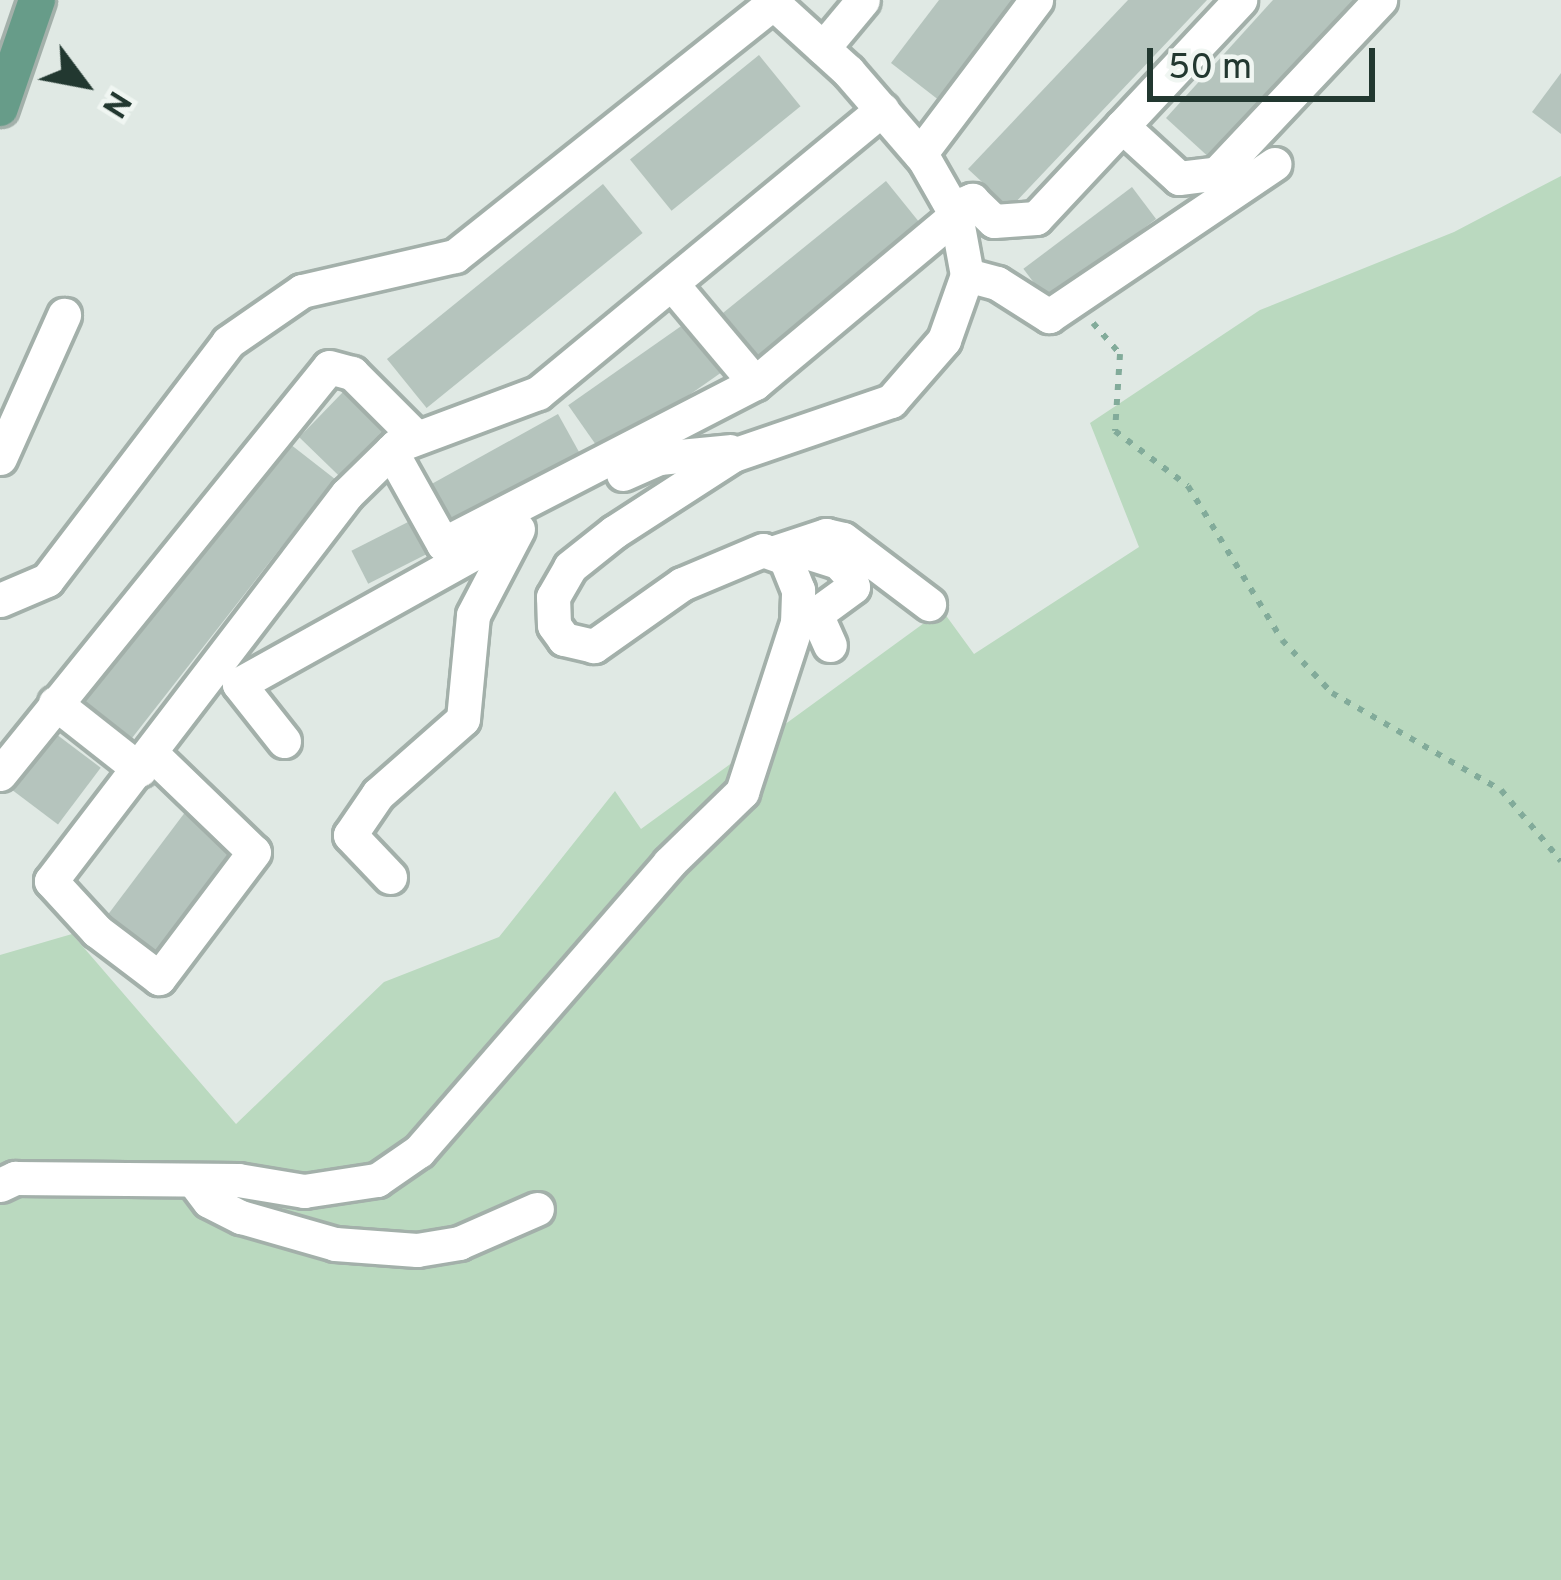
<!DOCTYPE html>
<style>
body{margin:0}
#map{position:relative;width:1561px;height:1580px;overflow:hidden;background:#e0e9e4;font-family:Overpass,sans-serif}
div>[style]{position:absolute}
[style*='--x']{left:calc(var(--x)*1px);top:calc(var(--y)*1px);width:calc(var(--w)*1px);rotate:calc(var(--a)*1deg)}
.green>*{inset:0;background:#bad9bf}
.building>*{inset:0;background:#b5c4bd;transform-origin:0 0}
.path>*{height:6px;margin-top:-3px;transform-origin:0;background:repeating-linear-gradient(90deg,#82ab9a 0 6px,transparent 0 15px)}
.roads{filter:drop-shadow(3px 0 #a3b0aa) drop-shadow(-3px 0 #a3b0aa) drop-shadow(0 3px #a3b0aa) drop-shadow(0 -3px #a3b0aa)}
.minor>*{height:33px;margin:-16.5px;padding:0 16.5px;transform-origin:16.5px;border-radius:16.5px;background:#fff}
.major>*{height:36px;margin:-18px;padding:0 18px;transform-origin:18px;border-radius:18px;background:#679c89}
span{translate:-50% -50%;white-space:nowrap;text-align:center;line-height:1.15;-webkit-text-stroke:10px #f0f6f2;paint-order:stroke}
.north{position:absolute;left:24px;top:24px;width:120px;height:120px;-webkit-text-stroke:9px #f0f6f2;paint-order:stroke;rotate:122deg;font-size:33px;font-weight:700;line-height:48px;text-align:center;color:#223830}
.north::after{content:'';display:block;margin:auto;width:42px;height:54px;background:#223830;clip-path:polygon(50% 0,100% 100%,50% 72%,0 100%)}
.scale{position:absolute;left:1147px;top:48px;width:228px;height:54px;box-sizing:border-box;border:6px solid #223830;border-top:0;padding-left:15px;font-size:36px;line-height:42px;white-space:nowrap;color:#223830;-webkit-text-stroke:9px #f0f6f2;paint-order:stroke}
</style>
<div id="map">
<div class="green">
<div style="clip-path:polygon(1561px 176px,1561px 1580px,0 1580px,0 955px,72px 934px,236px 1124px,384px 982px,499px 937px,615px 791px,641px 829px,942px 610px,974px 654px,1139px 547px,1090px 423px,1260px 310px,1454px 232px)"></div>
</div>
<div class="building">
<div style="clip-path:polygon(939px 0,1016px 0,940px 101px,891px 63px)"></div>
<div style="clip-path:polygon(1128px 0,1207px 0,1010px 208px,968px 169px)"></div>
<div style="clip-path:polygon(1273px 0,1359px 0,1213px 161px,1166px 118px)"></div>
<div style="left:759px;top:55px;width:66px;height:166px;rotate:51deg"></div>
<div style="clip-path:polygon(1561px 73px,1561px 134px,1532px 112px)"></div>
<div style="left:886px;top:181px;width:60px;height:211px;rotate:51deg"></div>
<div style="left:603px;top:184px;width:63px;height:278px;rotate:51deg"></div>
<div style="left:1132px;top:187px;width:40px;height:136px;rotate:53deg"></div>
<div style="left:687px;top:322px;width:61px;height:145px;rotate:55deg"></div>
<div style="left:343px;top:392px;width:57px;height:63px;rotate:44deg"></div>
<div style="left:558px;top:414px;width:52px;height:144px;rotate:61deg"></div>
<div style="left:281px;top:437px;width:68px;height:329px;rotate:38deg"></div>
<div style="left:412px;top:520px;width:37px;height:68px;rotate:63deg"></div>
<div style="left:48px;top:728px;width:66px;height:71px;rotate:37deg"></div>
<div style="left:189px;top:807px;width:64px;height:143px;rotate:37deg"></div>
</div>
<div class="path">
<div style="--x:1093;--y:323;--w:41;--a:48.9"></div>
<div style="--x:1120;--y:354;--w:77;--a:93.7"></div>
<div style="--x:1115;--y:431;--w:91;--a:37"></div>
<div style="--x:1188;--y:486;--w:180;--a:58.6"></div>
<div style="--x:1282;--y:640;--w:73;--a:46.7"></div>
<div style="--x:1332;--y:693;--w:195;--a:29.9"></div>
<div style="--x:1501;--y:790;--w:93;--a:49.8"></div>
</div>
<div class="roads">
<div class="minor">
<div style="--x:823;--y:48;--w:62;--a:-50.2"></div>
<div style="--x:1122;--y:126;--w:77;--a:42.4"></div>
<div style="--x:1179;--y:178;--w:38;--a:-7"></div>
<div style="--x:1217;--y:173;--w:238;--a:-46.7"></div>
<div style="--x:920;--y:154;--w:193;--a:-53"></div>
<div style="--x:952;--y:208;--w:22;--a:-22"></div>
<div style="--x:972;--y:200;--w:30;--a:44"></div>
<div style="--x:994;--y:221;--w:42;--a:-4.1"></div>
<div style="--x:1036;--y:218;--w:299;--a:-46.9"></div>
<div style="--x:967;--y:275;--w:31;--a:15"></div>
<div style="--x:997;--y:283;--w:62;--a:32.4"></div>
<div style="--x:1049;--y:316;--w:272;--a:-34"></div>
<div style="--x:672;--y:284;--w:129;--a:50"></div>
<div style="--x:391;--y:451;--w:107;--a:60.8"></div>
<div style="--x:443;--y:544;--w:351;--a:-27.3"></div>
<div style="--x:755;--y:383;--w:262;--a:-39.9"></div>
<div style="--x:0;--y:458;--w:157;--a:-65.9"></div>
<div style="--x:623;--y:474;--w:39;--a:-24"></div>
<div style="--x:659;--y:458;--w:71;--a:-5.6"></div>
<div style="--x:797;--y:549;--w:43;--a:17.6"></div>
<div style="--x:838;--y:562;--w:18;--a:47"></div>
<div style="--x:850;--y:575;--w:12;--a:76"></div>
<div style="--x:853;--y:587;--w:46;--a:143.9"></div>
<div style="--x:816;--y:614;--w:34;--a:66"></div>
<div style="--x:775;--y:552;--w:54;--a:-18.4"></div>
<div style="--x:826;--y:535;--w:17;--a:13"></div>
<div style="--x:843;--y:539;--w:108;--a:37.1"></div>
<div style="--x:0;--y:600;--w:51;--a:-23.1"></div>
<div style="--x:47;--y:580;--w:299;--a:-52.7"></div>
<div style="--x:228;--y:342;--w:90;--a:-34.6"></div>
<div style="--x:302;--y:291;--w:157;--a:-12.9"></div>
<div style="--x:455;--y:256;--w:406;--a:-38.5"></div>
<div style="--x:55;--y:703;--w:108;--a:38.2"></div>
<div style="--x:284;--y:741;--w:73;--a:-128.3"></div>
<div style="--x:239;--y:684;--w:284;--a:-29.1"></div>
<div style="--x:152;--y:754;--w:141;--a:43.9"></div>
<div style="--x:254;--y:852;--w:158;--a:127"></div>
<div style="--x:159;--y:978;--w:78;--a:-142.8"></div>
<div style="--x:97;--y:931;--w:68;--a:-132.6"></div>
<div style="--x:51;--y:881;--w:487;--a:-52.6"></div>
<div style="--x:347;--y:494;--w:69;--a:-44.4"></div>
<div style="--x:396;--y:446;--w:152;--a:-20.5"></div>
<div style="--x:538;--y:393;--w:446;--a:-39.5"></div>
<div style="--x:0;--y:774;--w:523;--a:-51.05"></div>
<div style="--x:329;--y:367;--w:24;--a:15"></div>
<div style="--x:352;--y:373;--w:89;--a:45"></div>
<div style="--x:390;--y:877;--w:58;--a:-133.6"></div>
<div style="--x:350;--y:835;--w:50;--a:-55.7"></div>
<div style="--x:378;--y:794;--w:113;--a:-41.4"></div>
<div style="--x:463;--y:719;--w:104;--a:-84.5"></div>
<div style="--x:473;--y:615;--w:97;--a:-62.4"></div>
<div style="--x:193;--y:1180;--w:26;--a:53"></div>
<div style="--x:209;--y:1201;--w:36;--a:27"></div>
<div style="--x:241;--y:1217;--w:98;--a:16"></div>
<div style="--x:335;--y:1244;--w:82;--a:4.2"></div>
<div style="--x:417;--y:1250;--w:43;--a:-9.5"></div>
<div style="--x:459;--y:1243;--w:85;--a:-23.6"></div>
<div style="--x:0;--y:1185;--w:17;--a:-25"></div>
<div style="--x:15;--y:1178;--w:223;--a:0.5"></div>
<div style="--x:238;--y:1180;--w:67;--a:9.5"></div>
<div style="--x:304;--y:1191;--w:74;--a:-8.6"></div>
<div style="--x:377;--y:1180;--w:51;--a:-34.6"></div>
<div style="--x:419;--y:1151;--w:381;--a:-49"></div>
<div style="--x:669;--y:863;--w:102;--a:-44.2"></div>
<div style="--x:742;--y:792;--w:178;--a:-72"></div>
<div style="--x:797;--y:623;--w:33;--a:-88"></div>
<div style="--x:798;--y:590;--w:35;--a:-112"></div>
<div style="--x:785;--y:558;--w:23;--a:-160"></div>
<div style="--x:763;--y:550;--w:88;--a:157.2"></div>
<div style="--x:682;--y:584;--w:108;--a:144.8"></div>
<div style="--x:594;--y:646;--w:31;--a:-167"></div>
<div style="--x:564;--y:639;--w:17;--a:-126"></div>
<div style="--x:554;--y:625;--w:28;--a:-92"></div>
<div style="--x:553;--y:597;--w:34;--a:-60"></div>
<div style="--x:570;--y:567;--w:56;--a:-38.5"></div>
<div style="--x:614;--y:532;--w:142;--a:-32.9"></div>
<div style="--x:733;--y:455;--w:167;--a:-18.9"></div>
<div style="--x:891;--y:401;--w:81;--a:-49"></div>
<div style="--x:944;--y:340;--w:69;--a:-70.5"></div>
<div style="--x:967;--y:275;--w:61;--a:-100.4"></div>
<div style="--x:956;--y:215;--w:64;--a:-119.7"></div>
<div style="--x:924;--y:159;--w:116;--a:-130.8"></div>
<div style="--x:848;--y:71;--w:105;--a:-137.7"></div>
</div>
<div class="major">
<div style="--x:0;--y:108;--w:114;--a:-71.1"></div>
</div>
</div>
<div class="north">N</div>
<div class="scale">50 m</div>
</div>
